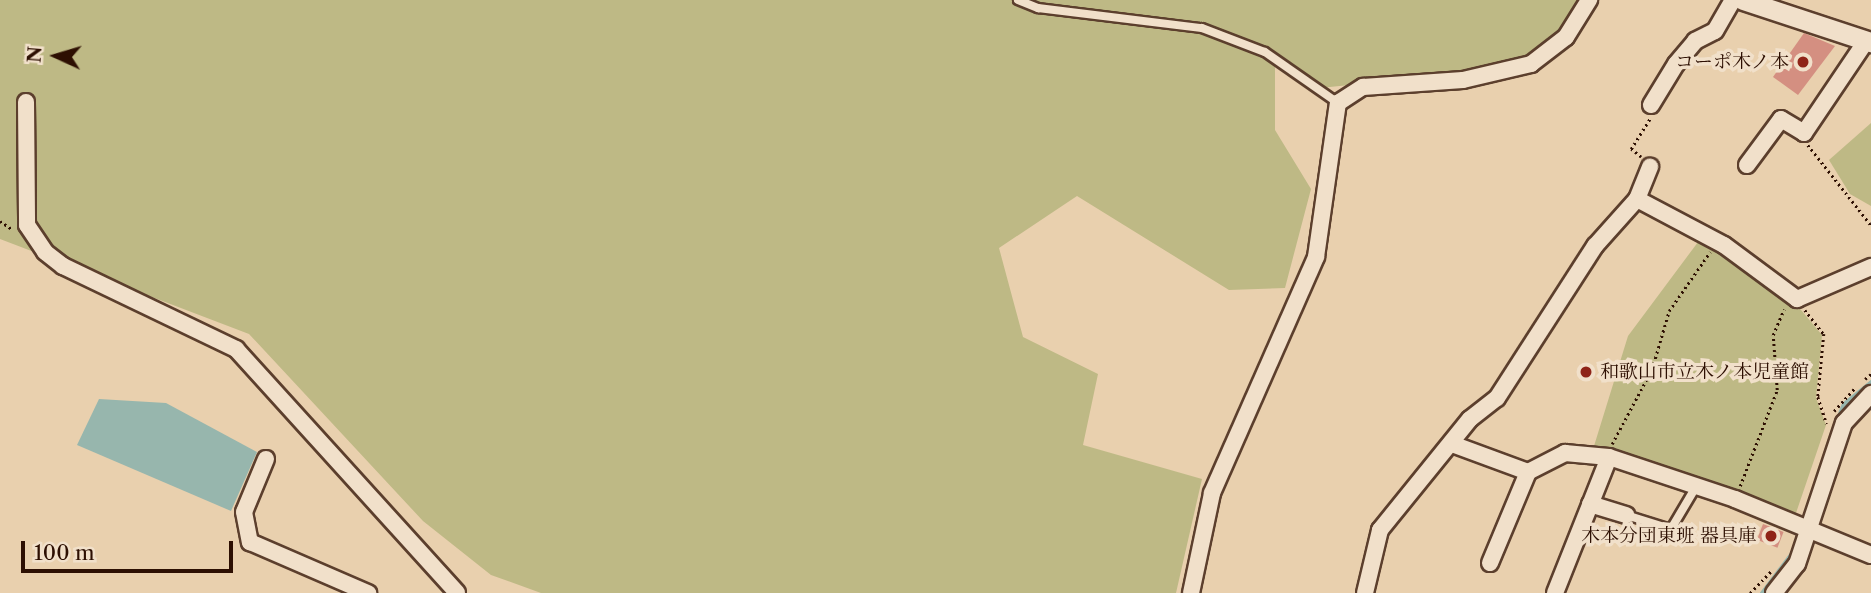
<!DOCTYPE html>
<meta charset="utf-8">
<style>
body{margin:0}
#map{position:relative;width:1871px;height:593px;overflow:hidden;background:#e9d0ae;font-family:"Libre Caslon Text","Noto Serif JP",serif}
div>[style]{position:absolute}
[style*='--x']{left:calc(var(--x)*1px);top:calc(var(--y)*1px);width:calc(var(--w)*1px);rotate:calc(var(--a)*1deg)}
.green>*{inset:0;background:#beb985}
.water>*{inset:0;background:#97b6ad}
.stream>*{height:4.5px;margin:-2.25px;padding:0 2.25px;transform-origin:2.25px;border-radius:2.25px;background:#97b6ad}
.building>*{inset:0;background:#d48f81;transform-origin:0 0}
.path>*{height:2.5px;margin-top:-1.25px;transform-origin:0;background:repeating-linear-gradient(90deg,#2d0f02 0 2px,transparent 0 5.5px)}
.roads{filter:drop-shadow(2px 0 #5c3f2d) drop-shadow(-2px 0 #5c3f2d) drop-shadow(0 2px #5c3f2d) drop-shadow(0 -2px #5c3f2d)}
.service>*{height:8px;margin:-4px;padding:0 4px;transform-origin:4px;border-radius:4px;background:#f1e0ca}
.minor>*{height:16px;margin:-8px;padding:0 8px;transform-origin:8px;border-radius:8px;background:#f1e0ca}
.tertiary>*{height:19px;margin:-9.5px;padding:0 9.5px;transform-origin:9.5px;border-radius:9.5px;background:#f1e0ca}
.dots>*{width:19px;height:19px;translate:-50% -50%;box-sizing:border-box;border:4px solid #f1e0ca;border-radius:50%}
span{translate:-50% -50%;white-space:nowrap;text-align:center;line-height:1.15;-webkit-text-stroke:7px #f1e0ca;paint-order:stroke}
.poi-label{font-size:19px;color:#2d0f02}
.right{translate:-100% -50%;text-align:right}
.left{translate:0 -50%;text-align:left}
.north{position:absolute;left:21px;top:21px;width:70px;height:70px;-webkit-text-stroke:5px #f1e0ca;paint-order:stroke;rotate:274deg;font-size:19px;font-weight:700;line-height:28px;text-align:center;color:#2d0f02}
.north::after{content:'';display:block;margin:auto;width:24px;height:32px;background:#2d0f02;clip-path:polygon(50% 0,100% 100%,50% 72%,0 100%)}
.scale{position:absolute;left:21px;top:541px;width:212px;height:32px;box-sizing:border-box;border:4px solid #2d0f02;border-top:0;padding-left:9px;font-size:21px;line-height:24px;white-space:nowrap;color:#2d0f02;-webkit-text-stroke:5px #f1e0ca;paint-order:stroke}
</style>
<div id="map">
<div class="green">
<div style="clip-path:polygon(0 0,1584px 0,1543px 50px,1497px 70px,1310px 89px,1275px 60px,1275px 130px,1311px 189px,1285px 288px,1229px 290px,1077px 196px,999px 248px,1023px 337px,1098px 374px,1083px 445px,1202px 479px,1176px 593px,541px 593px,491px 575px,423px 521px,249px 334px,0 239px)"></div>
<div style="clip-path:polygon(1871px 123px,1871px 206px,1850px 194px,1829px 160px)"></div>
<div style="clip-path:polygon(1701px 238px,1796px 304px,1822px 335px,1816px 398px,1826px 425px,1796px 513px,1594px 446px,1628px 336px)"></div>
</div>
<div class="water">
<div style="clip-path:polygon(99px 399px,166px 403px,257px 452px,231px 511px,77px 445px)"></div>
</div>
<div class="stream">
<div style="--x:1837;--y:421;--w:18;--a:-68"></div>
<div style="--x:1844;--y:404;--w:35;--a:-39"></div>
<div style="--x:1762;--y:593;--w:51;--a:-52.9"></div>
</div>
<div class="building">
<div style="clip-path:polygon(1804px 33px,1835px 46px,1798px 95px,1773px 77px)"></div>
<div style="left:1763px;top:524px;width:22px;height:17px;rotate:21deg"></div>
</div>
<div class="path">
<div style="--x:1808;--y:145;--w:102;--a:51.8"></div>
<div style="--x:1641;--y:157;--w:13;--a:-141"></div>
<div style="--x:1631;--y:149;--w:36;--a:-58"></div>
<div style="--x:0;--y:221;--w:14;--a:34"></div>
<div style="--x:1805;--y:310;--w:31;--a:52"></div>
<div style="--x:1824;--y:334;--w:63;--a:95.4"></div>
<div style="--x:1818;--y:397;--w:28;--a:72"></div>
<div style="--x:1625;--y:364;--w:27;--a:10"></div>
<div style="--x:1865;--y:379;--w:8;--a:-40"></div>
<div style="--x:1834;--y:411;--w:31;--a:-48"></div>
<div style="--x:1612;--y:444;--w:85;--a:-61.9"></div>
<div style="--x:1652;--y:369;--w:60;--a:-73.7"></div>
<div style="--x:1669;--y:311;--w:72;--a:-55.2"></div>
<div style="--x:1740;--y:486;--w:103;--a:-68.9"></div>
<div style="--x:1777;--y:390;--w:55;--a:-94.2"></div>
<div style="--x:1773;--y:335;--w:28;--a:-67"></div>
<div style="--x:1750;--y:593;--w:32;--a:-46"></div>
</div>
<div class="roads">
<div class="service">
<div style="--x:1018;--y:0;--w:22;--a:22"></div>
<div style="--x:1038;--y:8;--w:165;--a:7"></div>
<div style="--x:1202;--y:28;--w:67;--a:20.9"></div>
<div style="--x:1265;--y:52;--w:89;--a:34.9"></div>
<div style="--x:1626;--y:515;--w:47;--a:17.3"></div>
<div style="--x:1671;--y:529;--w:51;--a:-59.4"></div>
</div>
<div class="minor">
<div style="--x:26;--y:102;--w:123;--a:89.5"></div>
<div style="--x:27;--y:225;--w:32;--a:56"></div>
<div style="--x:45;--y:252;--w:23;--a:38"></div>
<div style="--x:63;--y:266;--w:192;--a:25.6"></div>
<div style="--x:236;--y:349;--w:329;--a:47.8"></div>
<div style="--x:1651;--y:105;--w:48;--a:-58.6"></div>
<div style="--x:1676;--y:64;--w:30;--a:-50"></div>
<div style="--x:1695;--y:41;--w:22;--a:-27"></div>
<div style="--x:1715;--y:31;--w:36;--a:-60"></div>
<div style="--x:1747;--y:165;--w:57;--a:-53.5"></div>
<div style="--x:1781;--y:119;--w:27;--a:31"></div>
<div style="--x:1804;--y:133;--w:111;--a:-56"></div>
<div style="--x:1637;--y:199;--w:35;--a:-68"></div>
<div style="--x:1452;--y:444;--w:81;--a:20.2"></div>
<div style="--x:1528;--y:472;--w:42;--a:-27.2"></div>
<div style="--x:1565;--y:453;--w:44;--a:5.2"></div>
<div style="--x:1609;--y:457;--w:133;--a:18.4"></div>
<div style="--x:1735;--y:499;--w:147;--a:22.4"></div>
<div style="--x:266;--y:459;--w:57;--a:112.5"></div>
<div style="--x:244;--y:512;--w:31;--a:79"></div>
<div style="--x:250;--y:542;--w:129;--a:23.4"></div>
<div style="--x:1590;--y:504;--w:38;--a:17"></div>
<div style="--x:1490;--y:563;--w:99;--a:-67.3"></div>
<div style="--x:1191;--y:593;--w:102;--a:-78.1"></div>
<div style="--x:1212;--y:493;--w:258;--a:-66.2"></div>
<div style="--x:1316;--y:257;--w:156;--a:-81.9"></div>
<div style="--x:1338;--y:103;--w:30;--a:-33"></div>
<div style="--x:1363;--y:87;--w:100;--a:-4"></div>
<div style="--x:1463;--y:80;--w:70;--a:-13.2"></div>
<div style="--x:1531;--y:64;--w:44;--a:-37.6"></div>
<div style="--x:1566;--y:37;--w:44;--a:-58.1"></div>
<div style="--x:1365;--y:593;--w:65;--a:-76.6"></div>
<div style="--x:1380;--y:530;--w:143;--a:-51"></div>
<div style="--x:1470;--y:419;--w:34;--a:-38"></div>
<div style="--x:1497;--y:398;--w:181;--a:-57.2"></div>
<div style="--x:1595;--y:246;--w:63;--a:-48.2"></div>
<div style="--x:1637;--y:199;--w:98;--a:27.9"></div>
<div style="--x:1724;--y:245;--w:91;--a:36.5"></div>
<div style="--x:1797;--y:299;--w:81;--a:-23.4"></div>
<div style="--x:1555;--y:593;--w:146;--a:-68.3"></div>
<div style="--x:1774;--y:593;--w:37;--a:-52"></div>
<div style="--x:1797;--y:564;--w:149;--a:-71.6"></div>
<div style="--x:1844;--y:423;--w:40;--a:-47"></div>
</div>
<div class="tertiary">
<div style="--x:1743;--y:0;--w:135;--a:18.2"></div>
</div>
</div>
<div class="dots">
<div style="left:1803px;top:62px;background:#8f2418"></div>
<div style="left:1586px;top:372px;background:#8f2418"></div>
<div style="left:1771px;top:536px;background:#8f2418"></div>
</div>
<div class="poi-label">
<span class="right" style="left:1789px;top:62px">コーポ木ノ本</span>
<span class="left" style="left:1600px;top:372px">和歌山市立木ノ本児童館</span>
<span class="right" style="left:1757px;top:536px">木本分団東班 器具庫</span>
</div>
<div class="north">N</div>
<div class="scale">100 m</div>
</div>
